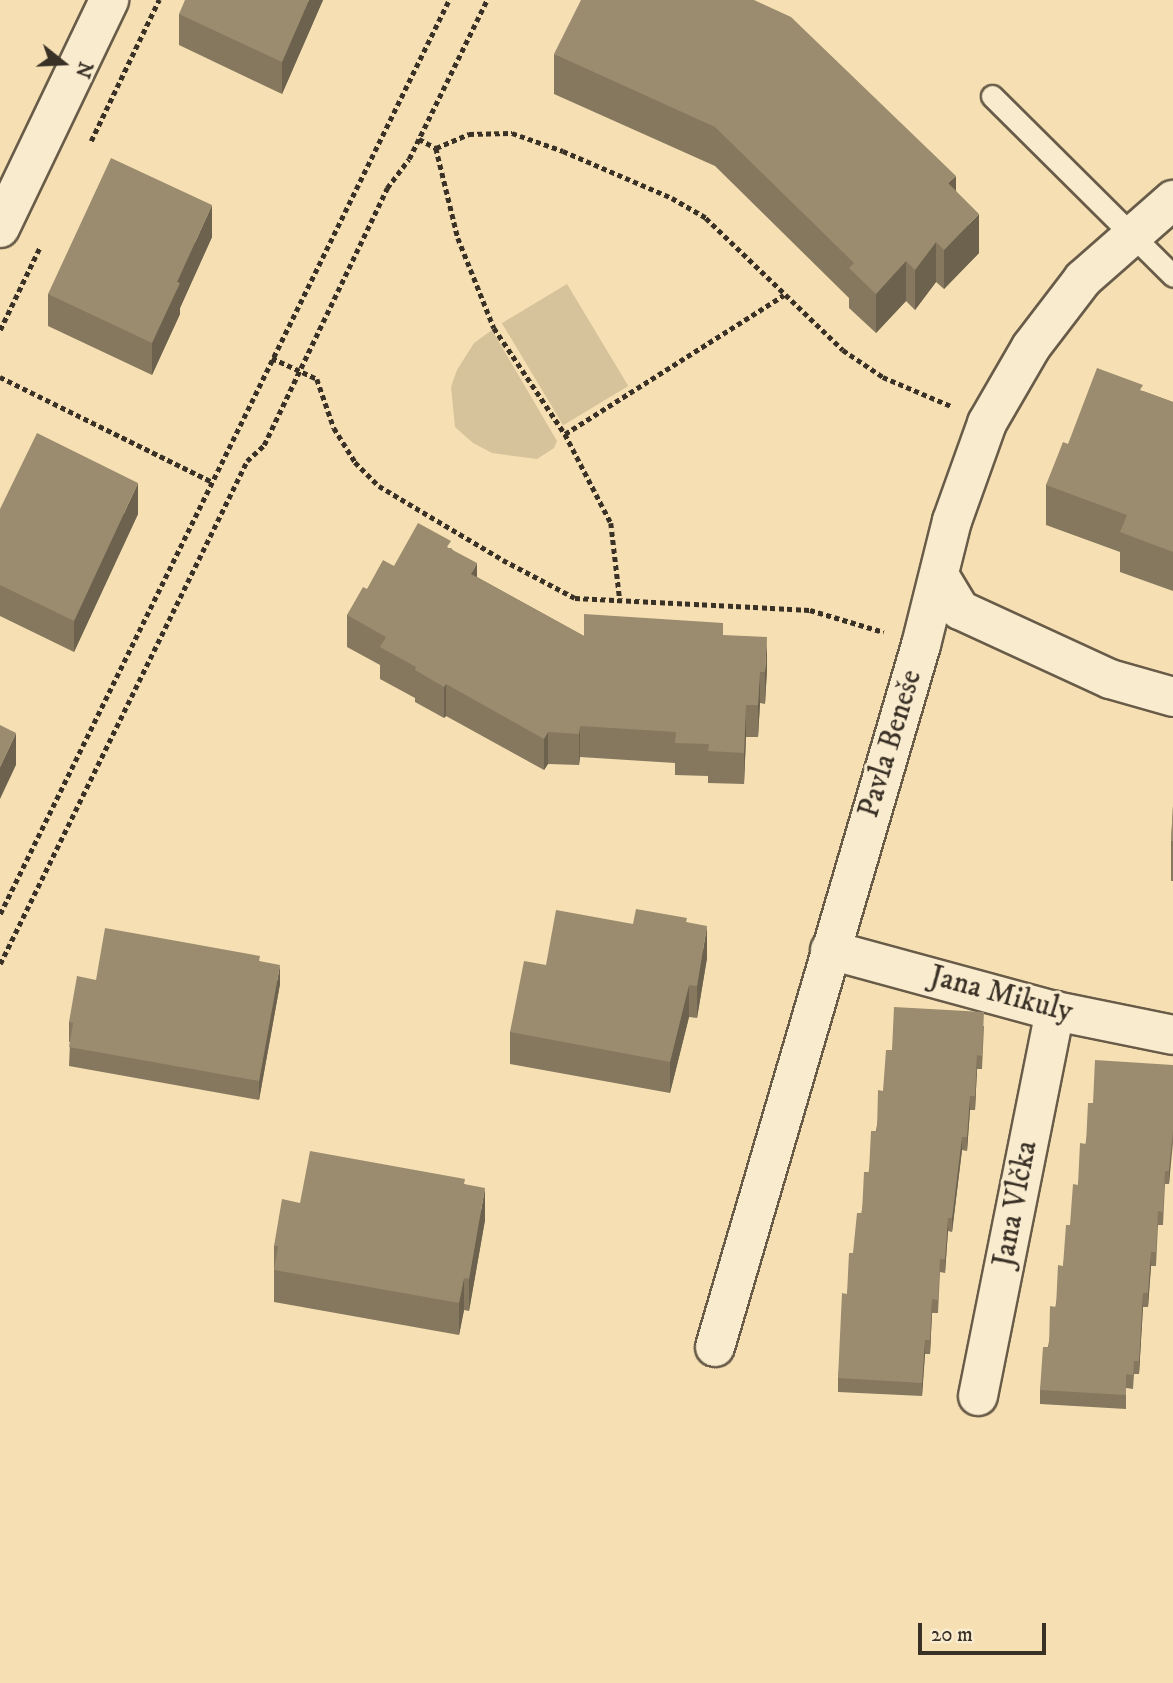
<!DOCTYPE html>
<meta charset="utf-8">
<style>
body{margin:0}
#map{position:relative;width:1173px;height:1683px;overflow:hidden;background:#f6e0b3;font-family:"IM FELL DW Pica",serif}
div>[style]{position:absolute}
[style*='--x']{left:calc(var(--x)*1px);top:calc(var(--y)*1px);width:calc(var(--w)*1px);rotate:calc(var(--a)*1deg)}
.green>*{inset:0;background:#d6c29b;transform-origin:0 0}
.path>*{height:4.5px;margin-top:-2.25px;transform-origin:0;background:repeating-linear-gradient(90deg,#393026 0 5px,transparent 0 8.5px)}
.roads{filter:drop-shadow(2px 0 #685c49) drop-shadow(-2px 0 #685c49) drop-shadow(0 2px #685c49) drop-shadow(0 -2px #685c49)}
.lane>*{height:21px;margin:-10.5px;padding:0 10.5px;transform-origin:10.5px;border-radius:10.5px;background:#f9ebce}
.street>*{height:38px;margin:-19px;padding:0 19px;transform-origin:19px;border-radius:19px;background:#f9ebce}
.wall>*{inset:0;background:#85785f}
.shaded-wall>*{inset:0;background:#6c624e}
.building>*{inset:0;background:#9b8c6f}
span{translate:-50% -50%;white-space:nowrap;text-align:center;line-height:1.15;-webkit-text-stroke:6px #f9ebce;paint-order:stroke}
.street-label{font-size:30px;color:#393026}
.north{position:absolute;left:28px;top:28px;width:70px;height:70px;-webkit-text-stroke:5px #f9ebce;paint-order:stroke;rotate:108deg;font-size:19px;font-weight:700;line-height:28px;text-align:center;color:#393026}
.north::after{content:'';display:block;margin:auto;width:24px;height:32px;background:#393026;clip-path:polygon(50% 0,100% 100%,50% 72%,0 100%)}
.scale{position:absolute;left:918px;top:1623px;width:128px;height:32px;box-sizing:border-box;border:4px solid #393026;border-top:0;padding-left:9px;font-size:21px;line-height:24px;white-space:nowrap;color:#393026;-webkit-text-stroke:5px #f9ebce;paint-order:stroke}
</style>
<div id="map">
<div class="green">
<div style="left:567px;top:284px;width:119px;height:76px;rotate:59deg"></div>
<div style="clip-path:polygon(492px 330px,557px 441px,554px 448px,537px 459px,492px 453px,473px 443px,455px 427px,451px 387px,457px 370px,474px 343px)"></div>
</div>
<div class="path">
<div style="--x:419;--y:139;--w:19;--a:28"></div>
<div style="--x:436;--y:148;--w:93;--a:76.3"></div>
<div style="--x:458;--y:238;--w:97;--a:68.2"></div>
<div style="--x:494;--y:328;--w:128;--a:56.2"></div>
<div style="--x:565;--y:434;--w:100;--a:62.7"></div>
<div style="--x:611;--y:523;--w:79;--a:83.4"></div>
<div style="--x:91;--y:141;--w:157;--a:-64.3"></div>
<div style="--x:436;--y:148;--w:36;--a:-23"></div>
<div style="--x:469;--y:134;--w:43;--a:-1.3"></div>
<div style="--x:512;--y:133;--w:54;--a:19.4"></div>
<div style="--x:563;--y:151;--w:119;--a:23.3"></div>
<div style="--x:672;--y:198;--w:39;--a:30"></div>
<div style="--x:706;--y:218;--w:190;--a:43.9"></div>
<div style="--x:843;--y:350;--w:48;--a:34"></div>
<div style="--x:883;--y:377;--w:74;--a:23.1"></div>
<div style="--x:0;--y:330;--w:92;--a:-64.3"></div>
<div style="--x:272;--y:358;--w:50;--a:25"></div>
<div style="--x:317;--y:379;--w:52;--a:70.9"></div>
<div style="--x:334;--y:428;--w:40;--a:58"></div>
<div style="--x:355;--y:462;--w:34;--a:45"></div>
<div style="--x:379;--y:486;--w:144;--a:30.8"></div>
<div style="--x:503;--y:560;--w:81;--a:27.8"></div>
<div style="--x:575;--y:598;--w:235;--a:2.9"></div>
<div style="--x:810;--y:610;--w:77;--a:16.6"></div>
<div style="--x:0;--y:377;--w:237;--a:26.3"></div>
<div style="--x:565;--y:434;--w:259;--a:-32.4"></div>
<div style="--x:0;--y:914;--w:1018;--a:-63.84"></div>
<div style="--x:0;--y:964;--w:560;--a:-63.85"></div>
<div style="--x:247;--y:461;--w:23;--a:-43"></div>
<div style="--x:264;--y:445;--w:285;--a:-64.4"></div>
<div style="--x:387;--y:188;--w:36;--a:-53"></div>
<div style="--x:409;--y:159;--w:177;--a:-63.9"></div>
</div>
<div class="roads">
<div class="lane">
<div style="--x:992;--y:96;--w:255;--a:44.8"></div>
</div>
<div class="street">
<div style="--x:0;--y:228;--w:253;--a:-64.4"></div>
<div style="--x:939;--y:575;--w:41;--a:59"></div>
<div style="--x:960;--y:610;--w:165;--a:24.7"></div>
<div style="--x:1110;--y:679;--w:66;--a:15.9"></div>
<div style="--x:830;--y:950;--w:233;--a:15.2"></div>
<div style="--x:1055;--y:1011;--w:120;--a:11.5"></div>
<div style="--x:715;--y:1347;--w:732;--a:-73.65"></div>
<div style="--x:921;--y:645;--w:128;--a:-76"></div>
<div style="--x:952;--y:521;--w:104;--a:-70.3"></div>
<div style="--x:987;--y:423;--w:88;--a:-59.9"></div>
<div style="--x:1031;--y:347;--w:86;--a:-52.6"></div>
<div style="--x:1083;--y:279;--w:120;--a:-41.3"></div>
<div style="--x:978;--y:1396;--w:393;--a:-78.7"></div>
</div>
</div>
<div class="wall">
<div style="clip-path:polygon(323px 0,282px 94px,179px 45px,179px 14px)"></div>
<div style="clip-path:polygon(554px 54px,956px 191px,979px 253px,944px 289px,936px 282px,915px 310px,906px 301px,876px 333px,849px 308px,849px 298px,715px 166px,554px 94px)"></div>
<div style="clip-path:polygon(212px 237px,180px 308px,180px 314px,152px 375px,48px 326px,48px 294px)"></div>
<div style="clip-path:polygon(1143px 391px,1173px 402px,1173px 591px,1120px 572px,1120px 552px,1046px 525px,1046px 485px,1068px 444px)"></div>
<div style="clip-path:polygon(0 509px,138px 514px,74px 652px,0 616px)"></div>
<div style="clip-path:polygon(451px 548px,477px 577px,584px 636px,723px 635px,767px 669px,765px 704px,760px 703px,758px 737px,746px 737px,744px 784px,708px 783px,708px 776px,675px 775px,675px 763px,580px 757px,579px 765px,548px 764px,544px 770px,446px 716px,444px 718px,415px 702px,415px 698px,380px 679px,380px 665px,347px 647px,347px 615px,367px 589px,394px 566px)"></div>
<div style="clip-path:polygon(1173px 806px,1173px 881px,1171px 881px,1171px 841px)"></div>
<div style="clip-path:polygon(687px 922px,707px 958px,697px 1018px,689px 1017px,670px 1093px,510px 1064px,510px 1032px,546px 965px,633px 924px)"></div>
<div style="clip-path:polygon(260px 961px,280px 984px,259px 1100px,69px 1066px,70px 1042px,69px 1042px,69px 1022px,96px 980px)"></div>
<div style="clip-path:polygon(984px 1026px,982px 1069px,977px 1069px,975px 1110px,970px 1110px,967px 1151px,962px 1150px,952px 1232px,948px 1231px,945px 1273px,940px 1272px,938px 1313px,932px 1313px,930px 1354px,925px 1354px,922px 1396px,838px 1392px,838px 1378px,847px 1294px,883px 1091px,892px 1050px)"></div>
<div style="clip-path:polygon(1173px 1065px,1173px 1143px,1169px 1184px,1165px 1184px,1163px 1225px,1158px 1225px,1156px 1266px,1151px 1266px,1148px 1307px,1143px 1307px,1139px 1374px,1134px 1374px,1133px 1389px,1126px 1388px,1126px 1409px,1040px 1404px,1040px 1390px,1093px 1103px)"></div>
<div style="clip-path:polygon(465px 1184px,485px 1220px,469px 1311px,464px 1310px,459px 1335px,274px 1302px,274px 1246px)"></div>
</div>
<div class="shaded-wall">
<div style="clip-path:polygon(309px 0,323px 0,282px 94px,282px 62px)"></div>
<div style="clip-path:polygon(956px 176px,956px 216px,948px 183px)"></div>
<div style="clip-path:polygon(212px 205px,212px 237px,180px 308px,180px 314px,152px 375px,152px 343px,177px 282px)"></div>
<div style="clip-path:polygon(979px 214px,979px 253px,944px 289px,944px 250px)"></div>
<div style="clip-path:polygon(936px 242px,936px 282px,915px 310px,915px 270px)"></div>
<div style="clip-path:polygon(906px 261px,906px 301px,876px 333px,876px 294px)"></div>
<div style="clip-path:polygon(138px 483px,138px 514px,74px 652px,74px 621px)"></div>
<div style="clip-path:polygon(477px 563px,477px 595px,471px 574px)"></div>
<div style="clip-path:polygon(767px 637px,767px 669px,765px 704px,765px 672px)"></div>
<div style="clip-path:polygon(760px 672px,760px 703px,758px 737px,758px 705px)"></div>
<div style="clip-path:polygon(446px 684px,446px 716px,444px 718px,444px 687px)"></div>
<div style="clip-path:polygon(746px 705px,746px 737px,744px 784px,744px 753px)"></div>
<div style="clip-path:polygon(580px 726px,580px 757px,579px 765px,579px 734px)"></div>
<div style="clip-path:polygon(548px 732px,548px 764px,544px 770px,544px 739px)"></div>
<div style="clip-path:polygon(16px 733px,16px 765px,0 799px,0 767px)"></div>
<div style="clip-path:polygon(707px 926px,707px 958px,697px 1018px,697px 986px)"></div>
<div style="clip-path:polygon(280px 965px,280px 984px,259px 1100px,259px 1081px)"></div>
<div style="clip-path:polygon(689px 985px,689px 1017px,670px 1093px,670px 1062px)"></div>
<div style="clip-path:polygon(977px 1055px,977px 1069px,975px 1110px,975px 1096px)"></div>
<div style="clip-path:polygon(970px 1096px,970px 1110px,967px 1151px,967px 1137px)"></div>
<div style="clip-path:polygon(1172px 1130px,1172px 1143px,1169px 1184px,1169px 1171px)"></div>
<div style="clip-path:polygon(962px 1137px,962px 1150px,952px 1232px,952px 1218px)"></div>
<div style="clip-path:polygon(485px 1188px,485px 1220px,469px 1311px,469px 1279px)"></div>
<div style="clip-path:polygon(948px 1218px,948px 1231px,945px 1273px,945px 1259px)"></div>
<div style="clip-path:polygon(1151px 1252px,1151px 1266px,1148px 1307px,1148px 1293px)"></div>
<div style="clip-path:polygon(464px 1278px,464px 1310px,459px 1335px,459px 1303px)"></div>
<div style="clip-path:polygon(1143px 1293px,1143px 1307px,1139px 1374px,1139px 1361px)"></div>
<div style="clip-path:polygon(932px 1299px,932px 1313px,930px 1354px,930px 1340px)"></div>
<div style="clip-path:polygon(925px 1340px,925px 1354px,922px 1396px,922px 1383px)"></div>
</div>
<div class="building">
<div style="clip-path:polygon(185px 0,309px 0,282px 62px,179px 14px)"></div>
<div style="clip-path:polygon(581px 0,754px 0,791px 17px,956px 176px,948px 183px,979px 214px,944px 250px,936px 242px,915px 270px,906px 261px,876px 294px,849px 268px,854px 263px,715px 127px,554px 54px)"></div>
<div style="clip-path:polygon(111px 158px,212px 205px,177px 282px,180px 283px,152px 343px,48px 294px)"></div>
<div style="clip-path:polygon(1097px 368px,1143px 385px,1140px 390px,1173px 402px,1173px 552px,1120px 532px,1127px 515px,1046px 485px,1063px 442px,1068px 444px)"></div>
<div style="clip-path:polygon(37px 433px,138px 483px,74px 621px,0 585px,0 509px)"></div>
<div style="clip-path:polygon(418px 523px,451px 541px,447px 547px,477px 563px,471px 574px,584px 636px,584px 614px,723px 623px,723px 635px,767px 637px,765px 672px,760px 672px,758px 705px,746px 705px,744px 753px,708px 751px,709px 744px,675px 743px,676px 732px,580px 726px,579px 734px,548px 732px,544px 739px,446px 684px,444px 687px,415px 670px,416px 667px,380px 647px,386px 637px,347px 615px,363px 587px,367px 589px,383px 560px,394px 566px)"></div>
<div style="clip-path:polygon(0 725px,16px 733px,0 767px)"></div>
<div style="clip-path:polygon(1173px 806px,1173px 841px,1171px 841px)"></div>
<div style="clip-path:polygon(636px 909px,687px 918px,686px 922px,707px 926px,697px 986px,689px 985px,670px 1062px,510px 1032px,524px 961px,546px 965px,556px 910px,633px 924px)"></div>
<div style="clip-path:polygon(105px 928px,260px 956px,259px 961px,280px 965px,259px 1081px,69px 1047px,73px 1023px,69px 1022px,77px 976px,96px 980px)"></div>
<div style="clip-path:polygon(894px 1007px,984px 1012px,982px 1056px,977px 1055px,975px 1096px,970px 1096px,967px 1137px,962px 1137px,952px 1218px,948px 1218px,945px 1259px,940px 1259px,938px 1300px,932px 1299px,930px 1340px,925px 1340px,922px 1383px,838px 1378px,842px 1293px,847px 1294px,849px 1253px,853px 1253px,857px 1213px,862px 1213px,864px 1172px,869px 1172px,871px 1131px,877px 1131px,878px 1090px,883px 1091px,886px 1050px,892px 1050px)"></div>
<div style="clip-path:polygon(1095px 1060px,1173px 1065px,1173px 1130px,1169px 1171px,1165px 1171px,1163px 1212px,1158px 1211px,1156px 1252px,1151px 1252px,1148px 1293px,1143px 1293px,1139px 1361px,1134px 1361px,1133px 1375px,1126px 1374px,1126px 1395px,1040px 1390px,1043px 1347px,1049px 1347px,1050px 1306px,1056px 1307px,1058px 1265px,1063px 1266px,1066px 1225px,1070px 1225px,1073px 1184px,1078px 1185px,1080px 1143px,1086px 1144px,1088px 1103px,1093px 1103px)"></div>
<div style="clip-path:polygon(310px 1151px,465px 1179px,464px 1184px,485px 1188px,469px 1279px,464px 1278px,459px 1303px,274px 1270px,278px 1246px,274px 1246px,282px 1199px,300px 1203px)"></div>
</div>
<div class="street-label">
<span style="left:891px;top:744px;rotate:-73deg">Pavla Beneše</span>
<span style="left:1001px;top:995px;rotate:15deg">Jana Mikuly</span>
<span style="left:1016px;top:1204px;rotate:-79deg">Jana Vlčka</span>
</div>
<div class="north">N</div>
<div class="scale">20 m</div>
</div>
